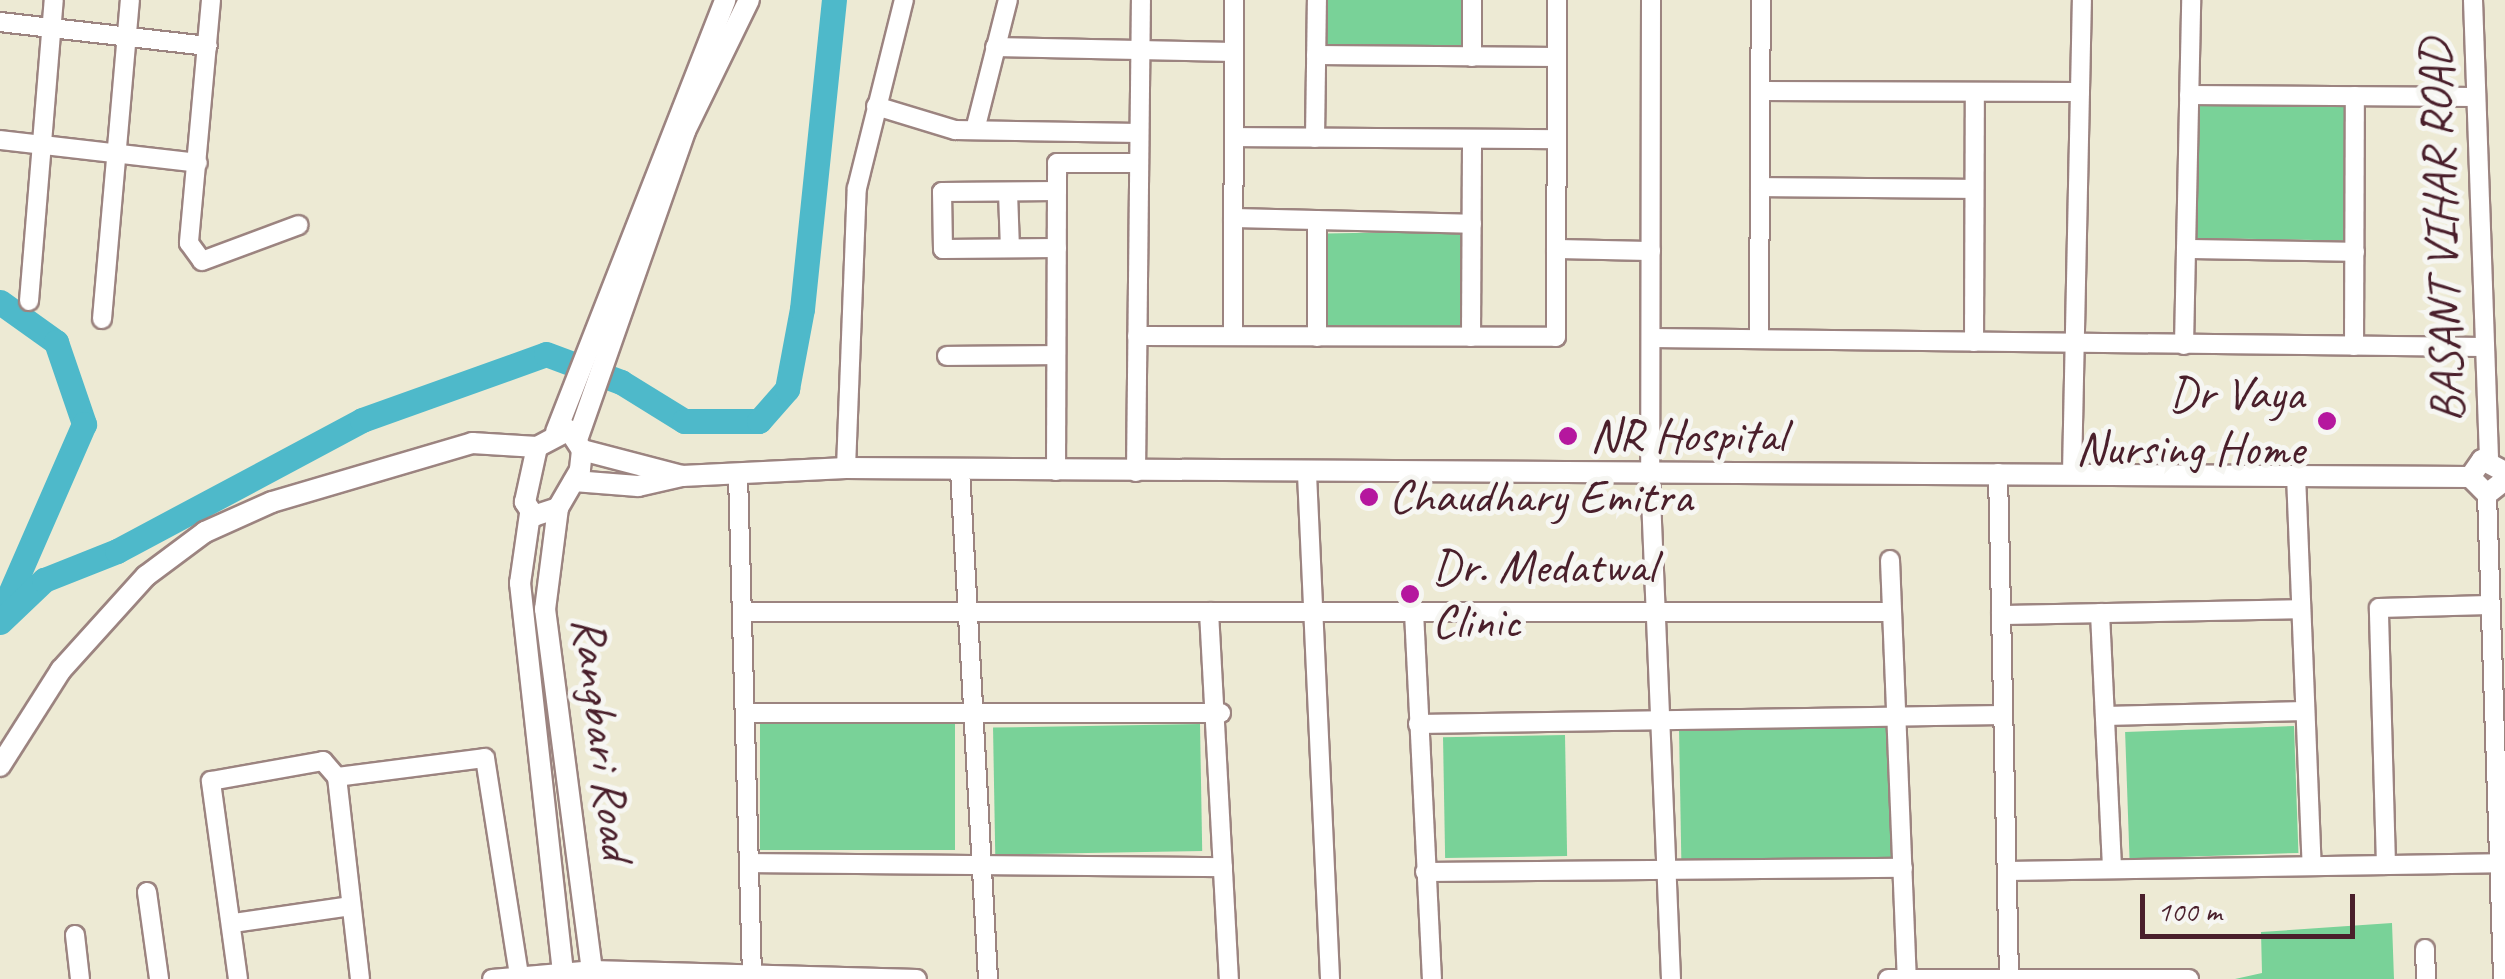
<!DOCTYPE html>
<style>
body{margin:0}
#map{position:relative;width:2505px;height:979px;overflow:hidden;background:#edead4;font-family:Caveat,sans-serif}
div>[style]{position:absolute}
[style*='--x']{left:calc(var(--x)*1px);top:calc(var(--y)*1px);width:calc(var(--w)*1px);rotate:calc(var(--a)*1deg)}
.green>*{inset:0;background:#79d298;transform-origin:0 0}
.river>*{height:25px;margin:-12.5px;padding:0 12.5px;transform-origin:12.5px;border-radius:12.5px;background:#4eb9ca}
.roads{filter:drop-shadow(2px 0 #9c8480) drop-shadow(-2px 0 #9c8480) drop-shadow(0 2px #9c8480) drop-shadow(0 -2px #9c8480)}
.minor>*{height:18px;margin:-9px;padding:0 9px;transform-origin:9px;border-radius:9px;background:#fff}
.tertiary>*{height:20px;margin:-10px;padding:0 10px;transform-origin:10px;border-radius:10px;background:#fff}
.dots>*{width:28px;height:28px;translate:-50% -50%;box-sizing:border-box;border:5px solid #f6f6f2;border-radius:50%}
span{translate:-50% -50%;white-space:nowrap;text-align:center;line-height:1.15;-webkit-text-stroke:10px #f6f6f2;paint-order:stroke}
.street-label{font-size:48px;color:#4a1f2b}
.poi-label{font-size:48px;color:#4a1f2b}
.right{translate:-100% -50%;text-align:right}
.left{translate:0 -50%;text-align:left}
.scale{position:absolute;left:2140px;top:894px;width:215px;height:45px;box-sizing:border-box;border:5px solid #4a1f2b;border-top:0;padding-left:12px;font-size:30px;line-height:35px;white-space:nowrap;color:#4a1f2b;-webkit-text-stroke:8px #f6f6f2;paint-order:stroke}
</style>
<div id="map">
<div class="green">
<div style="left:1327px;top:0;width:139px;height:50px"></div>
<div style="left:2198px;top:104px;width:149px;height:134px;rotate:1deg"></div>
<div style="left:1465px;top:231px;width:99px;height:139px;rotate:89deg"></div>
<div style="left:955px;top:723px;width:127px;height:195px;rotate:90deg"></div>
<div style="left:1200px;top:724px;width:127px;height:207px;rotate:89deg"></div>
<div style="left:1889px;top:725px;width:132px;height:210px;rotate:89deg"></div>
<div style="left:2294px;top:726px;width:127px;height:169px;rotate:88deg"></div>
<div style="left:1565px;top:735px;width:121px;height:122px;rotate:89deg"></div>
<div style="clip-path:polygon(2392px 923px,2394px 979px,2235px 979px,2262px 973px,2261px 932px)"></div>
</div>
<div class="river">
<div style="--x:0;--y:302;--w:69;--a:35.5"></div>
<div style="--x:56;--y:342;--w:87;--a:71.1"></div>
<div style="--x:84;--y:424;--w:210;--a:113.6"></div>
<div style="--x:0;--y:622;--w:61;--a:-43.7"></div>
<div style="--x:44;--y:580;--w:79;--a:-21.7"></div>
<div style="--x:117;--y:551;--w:278;--a:-28.1"></div>
<div style="--x:362;--y:420;--w:195;--a:-19.7"></div>
<div style="--x:546;--y:354;--w:80;--a:20.5"></div>
<div style="--x:621;--y:382;--w:74;--a:31.8"></div>
<div style="--x:684;--y:421;--w:75;--a:0"></div>
<div style="--x:759;--y:421;--w:43;--a:-48.8"></div>
<div style="--x:787;--y:389;--w:81;--a:-79.4"></div>
<div style="--x:802;--y:309;--w:311;--a:-84.1"></div>
</div>
<div class="roads">
<div class="minor">
<div style="--x:211;--y:0;--w:244;--a:95.2"></div>
<div style="--x:189;--y:243;--w:22;--a:54"></div>
<div style="--x:202;--y:261;--w:103;--a:-20.4"></div>
<div style="--x:1651;--y:0;--w:474;--a:90.1"></div>
<div style="--x:1650;--y:474;--w:505;--a:87.62"></div>
<div style="--x:2473;--y:0;--w:459;--a:88"></div>
<div style="--x:0;--y:22;--w:209;--a:6.6"></div>
<div style="--x:995;--y:47;--w:239;--a:1.2"></div>
<div style="--x:1316;--y:55;--w:241;--a:0.5"></div>
<div style="--x:1472;--y:57;--w:57;--a:-90"></div>
<div style="--x:1761;--y:91;--w:319;--a:0.2"></div>
<div style="--x:2189;--y:95;--w:287;--a:0.4"></div>
<div style="--x:876;--y:106;--w:83;--a:16.9"></div>
<div style="--x:955;--y:130;--w:184;--a:0.9"></div>
<div style="--x:975;--y:130;--w:134;--a:-75.8"></div>
<div style="--x:1234;--y:137;--w:323;--a:0.4"></div>
<div style="--x:1315;--y:138;--w:138;--a:-89.2"></div>
<div style="--x:0;--y:140;--w:199;--a:6.6"></div>
<div style="--x:1760;--y:187;--w:214;--a:0.5"></div>
<div style="--x:1008;--y:192;--w:56;--a:88"></div>
<div style="--x:1233;--y:218;--w:239;--a:1.4"></div>
<div style="--x:1057;--y:248;--w:114;--a:179.5"></div>
<div style="--x:943;--y:249;--w:57;--a:-91"></div>
<div style="--x:942;--y:192;--w:115;--a:-0.5"></div>
<div style="--x:1556;--y:249;--w:95;--a:1.2"></div>
<div style="--x:2186;--y:249;--w:169;--a:1"></div>
<div style="--x:29;--y:301;--w:302;--a:-85.3"></div>
<div style="--x:102;--y:319;--w:320;--a:-85"></div>
<div style="--x:1137;--y:336;--w:419;--a:0.1"></div>
<div style="--x:1556;--y:337;--w:337;--a:-89.8"></div>
<div style="--x:1233;--y:336;--w:336;--a:-89.8"></div>
<div style="--x:1317;--y:337;--w:117;--a:-90"></div>
<div style="--x:1471;--y:337;--w:198;--a:-89.7"></div>
<div style="--x:1651;--y:338;--w:833;--a:0.62"></div>
<div style="--x:1759;--y:339;--w:339;--a:-89.7"></div>
<div style="--x:1974;--y:342;--w:250;--a:-89.8"></div>
<div style="--x:2184;--y:345;--w:345;--a:-88.8"></div>
<div style="--x:2354;--y:346;--w:250;--a:-89.8"></div>
<div style="--x:947;--y:356;--w:109;--a:-0.5"></div>
<div style="--x:846;--y:468;--w:280;--a:-87.8"></div>
<div style="--x:857;--y:188;--w:194;--a:-76"></div>
<div style="--x:960;--y:470;--w:510;--a:86.85"></div>
<div style="--x:1056;--y:471;--w:308;--a:-89.8"></div>
<div style="--x:1057;--y:163;--w:82;--a:0"></div>
<div style="--x:1136;--y:472;--w:472;--a:-89.4"></div>
<div style="--x:1998;--y:473;--w:504;--a:88.75"></div>
<div style="--x:2072;--y:473;--w:473;--a:-88.8"></div>
<div style="--x:1307;--y:474;--w:506;--a:87.39"></div>
<div style="--x:738;--y:475;--w:499;--a:88.4"></div>
<div style="--x:2296;--y:475;--w:391;--a:87.7"></div>
<div style="--x:2487;--y:494;--w:485;--a:88.1"></div>
<div style="--x:1890;--y:560;--w:419;--a:87.7"></div>
<div style="--x:743;--y:612;--w:1149;--a:0"></div>
<div style="--x:1209;--y:612;--w:368;--a:86.9"></div>
<div style="--x:1414;--y:612;--w:367;--a:87.2"></div>
<div style="--x:2100;--y:613;--w:256;--a:87.3"></div>
<div style="--x:2001;--y:615;--w:300;--a:-1.1"></div>
<div style="--x:745;--y:713;--w:476;--a:0"></div>
<div style="--x:2105;--y:716;--w:200;--a:-1.4"></div>
<div style="--x:1418;--y:724;--w:585;--a:-0.88"></div>
<div style="--x:337;--y:777;--w:149;--a:-7.3"></div>
<div style="--x:485;--y:758;--w:221;--a:81.1"></div>
<div style="--x:750;--y:863;--w:473;--a:0.5"></div>
<div style="--x:2386;--y:865;--w:257;--a:-91.6"></div>
<div style="--x:2379;--y:608;--w:110;--a:-1.6"></div>
<div style="--x:2007;--y:871;--w:491;--a:-0.9"></div>
<div style="--x:1425;--y:872;--w:478;--a:-0.5"></div>
<div style="--x:147;--y:892;--w:88;--a:82.1"></div>
<div style="--x:233;--y:923;--w:119;--a:-8.2"></div>
<div style="--x:75;--y:935;--w:44;--a:83.5"></div>
<div style="--x:2425;--y:949;--w:30;--a:88"></div>
<div style="--x:238;--y:979;--w:200;--a:-97.8"></div>
<div style="--x:211;--y:781;--w:114;--a:-10.1"></div>
<div style="--x:323;--y:761;--w:21;--a:49"></div>
<div style="--x:337;--y:777;--w:203;--a:83.5"></div>
<div style="--x:492;--y:979;--w:100;--a:-5.1"></div>
<div style="--x:592;--y:970;--w:325;--a:1.6"></div>
<div style="--x:1888;--y:979;--w:301;--a:0"></div>
</div>
<div class="tertiary">
<div style="--x:569;--y:430;--w:24;--a:57"></div>
<div style="--x:582;--y:450;--w:20;--a:96"></div>
<div style="--x:580;--y:470;--w:44;--a:120.1"></div>
<div style="--x:558;--y:508;--w:25;--a:162"></div>
<div style="--x:534;--y:516;--w:17;--a:-123"></div>
<div style="--x:525;--y:502;--w:56;--a:-77.7"></div>
<div style="--x:537;--y:447;--w:36;--a:-28"></div>
<div style="--x:556;--y:432;--w:464;--a:-68.6"></div>
<div style="--x:578;--y:437;--w:324;--a:-70.7"></div>
<div style="--x:685;--y:131;--w:146;--a:-64"></div>
<div style="--x:582;--y:450;--w:103;--a:14.6"></div>
<div style="--x:682;--y:476;--w:164;--a:-2.8"></div>
<div style="--x:846;--y:468;--w:1624;--a:0.32"></div>
<div style="--x:2505;--y:472;--w:26;--a:-152"></div>
<div style="--x:2482;--y:460;--w:21;--a:125"></div>
<div style="--x:2470;--y:477;--w:24;--a:45"></div>
<div style="--x:2487;--y:494;--w:23;--a:-38"></div>
<div style="--x:574;--y:481;--w:64;--a:4.5"></div>
<div style="--x:638;--y:486;--w:45;--a:-12.8"></div>
<div style="--x:558;--y:508;--w:102;--a:97.3"></div>
<div style="--x:545;--y:609;--w:373;--a:82.6"></div>
<div style="--x:530;--y:514;--w:70;--a:98.2"></div>
<div style="--x:520;--y:583;--w:398;--a:83.7"></div>
<div style="--x:0;--y:766;--w:114;--a:-57.6"></div>
<div style="--x:61;--y:670;--w:127;--a:-47.9"></div>
<div style="--x:146;--y:576;--w:74;--a:-36.7"></div>
<div style="--x:205;--y:532;--w:73;--a:-24.1"></div>
<div style="--x:272;--y:502;--w:209;--a:-16.4"></div>
<div style="--x:472;--y:443;--w:65;--a:3.5"></div>
</div>
</div>
<div class="dots">
<div style="left:2327px;top:421px;background:#b5179e"></div>
<div style="left:1568px;top:436px;background:#b5179e"></div>
<div style="left:1369px;top:497px;background:#b5179e"></div>
<div style="left:1410px;top:594px;background:#b5179e"></div>
</div>
<div class="street-label">
<span style="left:2441px;top:231px;rotate:-92deg">BASANT VIHAR ROAD</span>
<span style="left:603px;top:738px;rotate:83deg">Rangbari Road</span>
</div>
<div class="poi-label">
<span class="right" style="left:2304px;top:421px">Dr Vaya<br>Nursing Home</span>
<span class="left" style="left:1590px;top:436px">NR Hospital</span>
<span class="left" style="left:1389px;top:497px">Chaudhary Emitra</span>
<span class="left" style="left:1432px;top:594px">Dr. Medatwal<br>Clinic</span>
</div>
<div class="scale">100 m</div>
</div>
